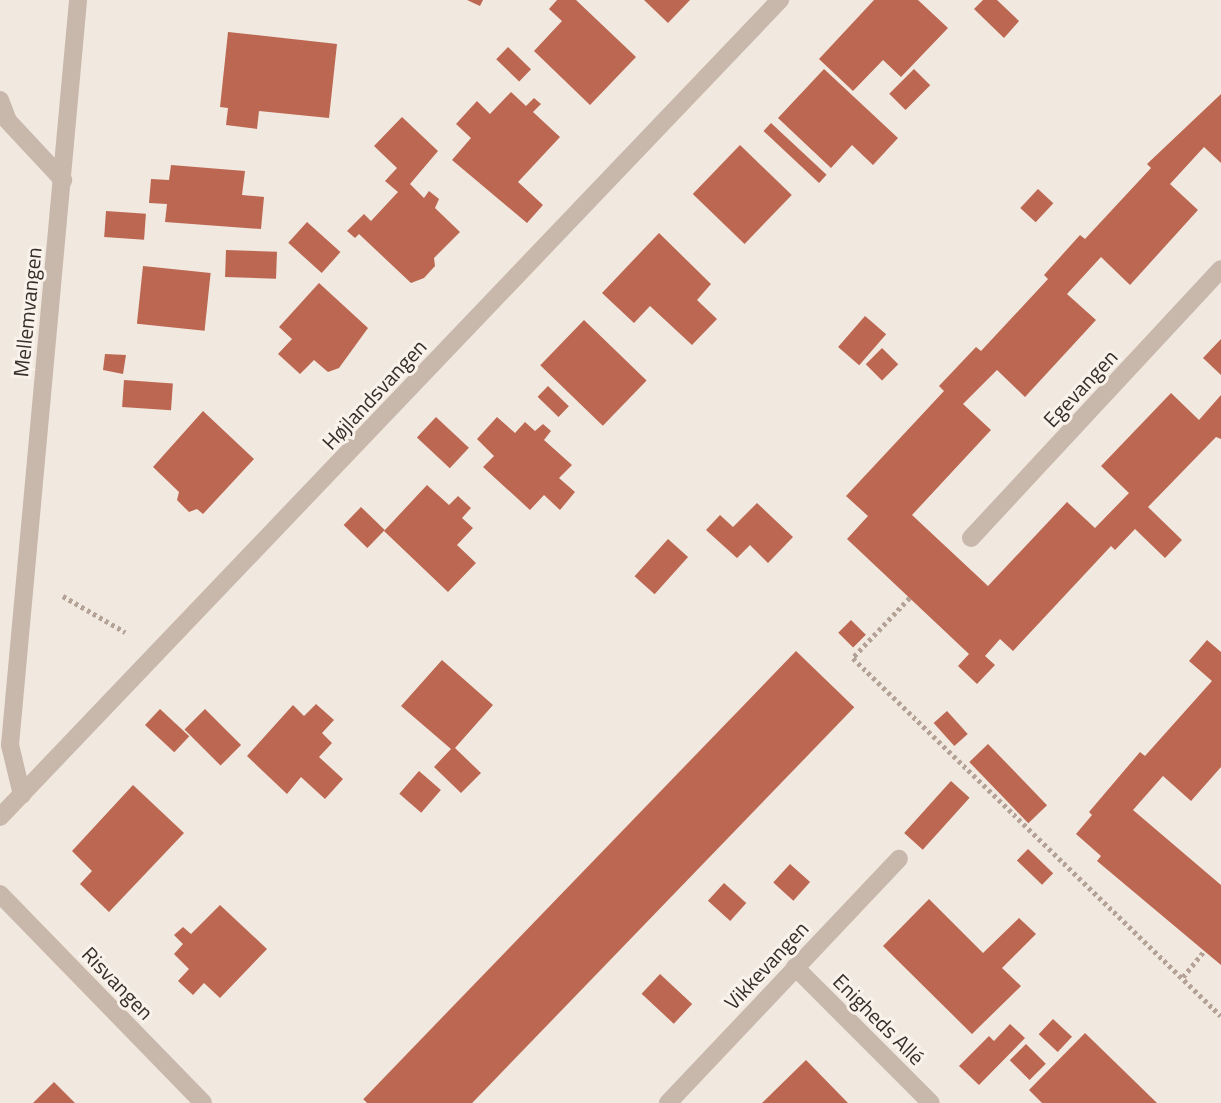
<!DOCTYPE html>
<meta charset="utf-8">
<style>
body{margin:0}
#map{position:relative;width:1221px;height:1103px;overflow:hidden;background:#f1e8df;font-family:"Titillium Web",sans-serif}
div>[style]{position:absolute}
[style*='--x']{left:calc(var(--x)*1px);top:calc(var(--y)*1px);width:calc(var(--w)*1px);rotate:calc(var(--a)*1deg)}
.building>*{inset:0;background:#bc6751;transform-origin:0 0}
.path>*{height:4.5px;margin-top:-2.25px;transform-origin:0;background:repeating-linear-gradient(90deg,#b4a296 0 3.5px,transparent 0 7px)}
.minor>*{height:18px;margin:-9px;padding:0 9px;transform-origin:9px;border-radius:9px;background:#c8b7ab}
span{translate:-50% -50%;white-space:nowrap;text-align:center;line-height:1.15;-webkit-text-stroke:6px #f9f2eb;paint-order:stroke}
.street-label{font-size:21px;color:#372d2a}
</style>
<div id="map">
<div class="building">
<div style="clip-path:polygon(467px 0,483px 0,480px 6px)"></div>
<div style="clip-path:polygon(557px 0,576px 0,636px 57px,590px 105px,534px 51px,562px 21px,549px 9px)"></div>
<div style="clip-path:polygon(644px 0,690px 0,668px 23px)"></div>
<div style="clip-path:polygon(874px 0,918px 0,948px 28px,901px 77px,883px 60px,853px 91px,819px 59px)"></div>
<div style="clip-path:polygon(983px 0,997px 0,1019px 21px,1004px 38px,974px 9px)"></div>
<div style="clip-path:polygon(228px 32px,337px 44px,329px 118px,259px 111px,257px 129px,226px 125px,228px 108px,220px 107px)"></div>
<div style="left:508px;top:47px;width:32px;height:17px;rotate:44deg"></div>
<div style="clip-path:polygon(824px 69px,898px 138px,873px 165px,852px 145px,831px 168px,778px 118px)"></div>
<div style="left:914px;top:69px;width:23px;height:35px;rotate:45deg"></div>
<div style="clip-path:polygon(511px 92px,526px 106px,534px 98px,541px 104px,533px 112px,560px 137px,518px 182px,543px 205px,527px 223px,452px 160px,471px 138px,456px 124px,477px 101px,490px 114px)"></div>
<div style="clip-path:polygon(1221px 94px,1221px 163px,1204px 147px,1170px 184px,1198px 210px,1130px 285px,1101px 257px,1067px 294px,1096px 320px,1025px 397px,997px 370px,963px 404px,991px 430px,912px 515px,988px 586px,1067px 502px,1095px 528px,1129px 493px,1101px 466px,1171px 393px,1199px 420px,1221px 395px,1221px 439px,1216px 437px,1148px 507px,1182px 540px,1165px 558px,1135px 529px,1115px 550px,1111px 546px,1013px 651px,1000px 639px,985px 656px,995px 665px,977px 684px,958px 666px,969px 654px,847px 539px,868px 516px,846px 496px,944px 391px,939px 386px,976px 347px,981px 351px,1048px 279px,1044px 275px,1080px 235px,1085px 239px,1151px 168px,1147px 164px)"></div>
<div style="clip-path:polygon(402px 117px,438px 151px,410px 184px,424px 198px,429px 191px,439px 199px,435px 208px,460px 232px,434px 258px,435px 266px,424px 278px,411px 283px,359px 234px,355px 238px,347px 231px,364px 214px,371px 221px,398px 192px,385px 181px,397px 168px,374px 146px)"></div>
<div style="left:771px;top:123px;width:76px;height:11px;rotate:43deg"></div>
<div style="left:740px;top:145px;width:72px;height:68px;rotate:44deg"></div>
<div style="clip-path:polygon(171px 165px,245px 171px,242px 195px,264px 197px,261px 229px,165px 222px,167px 204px,149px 203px,151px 179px,169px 180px)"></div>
<div style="left:1038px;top:189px;width:21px;height:26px;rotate:43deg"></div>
<div style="left:106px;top:211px;width:40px;height:26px;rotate:4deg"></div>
<div style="left:307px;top:222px;width:45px;height:28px;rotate:42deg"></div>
<div style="clip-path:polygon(659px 233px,711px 284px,697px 300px,717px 319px,692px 345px,650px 306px,634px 323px,602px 293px)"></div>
<div style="left:226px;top:250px;width:51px;height:27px;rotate:2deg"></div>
<div style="left:143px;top:266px;width:68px;height:58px;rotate:6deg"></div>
<div style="clip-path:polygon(319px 283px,368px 328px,339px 368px,328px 372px,314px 360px,300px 374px,278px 354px,292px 339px,279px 327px)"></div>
<div style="left:865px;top:316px;width:28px;height:41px;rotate:41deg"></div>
<div style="left:584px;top:320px;width:87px;height:63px;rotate:44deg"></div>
<div style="clip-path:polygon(1221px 339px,1221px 375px,1203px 358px)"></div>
<div style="left:882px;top:348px;width:23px;height:23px;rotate:45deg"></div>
<div style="clip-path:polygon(105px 354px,126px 355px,123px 374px,103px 370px)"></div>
<div style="left:124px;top:380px;width:49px;height:27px;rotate:4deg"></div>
<div style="left:548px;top:386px;width:29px;height:15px;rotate:44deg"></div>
<div style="clip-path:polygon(203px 411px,254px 459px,203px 514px,197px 509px,189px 512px,177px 500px,179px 492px,153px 467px)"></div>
<div style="left:436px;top:417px;width:45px;height:28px;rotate:43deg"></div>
<div style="clip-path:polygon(497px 417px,515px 433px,525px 422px,535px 431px,543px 424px,551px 431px,544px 440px,572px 465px,559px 478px,575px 492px,560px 510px,544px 495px,530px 510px,483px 467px,494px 456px,477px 439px)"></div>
<div style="clip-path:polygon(427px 485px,449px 505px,458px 496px,471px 508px,462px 518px,473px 528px,457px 545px,476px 563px,448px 592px,384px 531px)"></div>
<div style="clip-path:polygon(757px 503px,793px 537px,768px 563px,750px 545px,737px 558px,706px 530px,720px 515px,733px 527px)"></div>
<div style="left:361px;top:507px;width:33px;height:25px;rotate:44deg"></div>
<div style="left:668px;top:539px;width:27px;height:50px;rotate:42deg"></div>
<div style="left:851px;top:620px;width:21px;height:18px;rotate:45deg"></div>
<div style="clip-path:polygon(1207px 640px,1221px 652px,1221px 767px,1191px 801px,1163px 776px,1133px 810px,1221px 885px,1221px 965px,1097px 861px,1101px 856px,1076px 834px,1092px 815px,1089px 812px,1140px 752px,1145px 756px,1212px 681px,1189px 661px)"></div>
<div style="left:796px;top:651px;width:81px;height:623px;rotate:44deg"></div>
<div style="clip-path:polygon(442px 660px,493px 705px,455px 748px,481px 773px,461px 793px,434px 767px,451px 749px,401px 706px)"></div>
<div style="clip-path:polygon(316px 704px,334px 720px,322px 733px,332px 743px,319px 757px,343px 779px,325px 799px,301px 777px,287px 794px,247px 756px,293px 705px,304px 716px)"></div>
<div style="left:160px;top:709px;width:40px;height:22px;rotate:43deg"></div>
<div style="left:205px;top:709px;width:51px;height:29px;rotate:45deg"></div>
<div style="left:947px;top:711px;width:31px;height:18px;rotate:48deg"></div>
<div style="left:988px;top:744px;width:85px;height:26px;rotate:46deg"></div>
<div style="left:419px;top:771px;width:29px;height:30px;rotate:41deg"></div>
<div style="left:951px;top:781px;width:25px;height:70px;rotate:42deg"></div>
<div style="clip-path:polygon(133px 785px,184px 833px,109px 912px,80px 884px,92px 871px,72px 851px)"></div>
<div style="left:1028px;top:849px;width:35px;height:16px;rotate:44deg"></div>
<div style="left:790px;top:864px;width:27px;height:25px;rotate:42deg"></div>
<div style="left:724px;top:883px;width:30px;height:24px;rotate:42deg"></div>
<div style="clip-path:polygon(929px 899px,983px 953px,1019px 918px,1036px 934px,1002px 968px,1021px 986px,972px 1034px,883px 946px)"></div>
<div style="clip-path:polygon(220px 905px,267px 949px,220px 998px,204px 983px,193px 995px,178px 981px,189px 969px,174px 954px,183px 944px,174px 935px,183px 927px,191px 934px)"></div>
<div style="left:660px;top:974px;width:44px;height:27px;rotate:43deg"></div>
<div style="left:1053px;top:1019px;width:26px;height:21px;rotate:43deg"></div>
<div style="clip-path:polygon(1010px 1024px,1025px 1038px,979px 1085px,959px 1066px,989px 1036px,994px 1041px)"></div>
<div style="clip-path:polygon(1085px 1033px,1157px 1103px,1042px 1103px,1029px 1090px)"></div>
<div style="left:1026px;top:1044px;width:28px;height:23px;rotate:45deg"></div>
<div style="clip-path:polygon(806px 1060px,848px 1103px,762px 1103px)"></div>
<div style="clip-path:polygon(54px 1082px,75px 1103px,33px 1103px)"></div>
</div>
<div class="path">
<div style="--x:63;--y:596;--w:72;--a:30.1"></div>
<div style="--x:910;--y:598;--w:83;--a:133.5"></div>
<div style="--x:853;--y:658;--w:513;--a:44.21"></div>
<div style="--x:1183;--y:977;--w:33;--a:-51"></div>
</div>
<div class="minor">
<div style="--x:0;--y:100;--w:22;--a:69"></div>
<div style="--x:8;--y:121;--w:81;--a:47"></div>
<div style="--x:971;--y:538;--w:367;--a:-47.1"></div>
<div style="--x:22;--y:795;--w:51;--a:-103.5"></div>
<div style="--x:10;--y:745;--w:748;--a:-84.78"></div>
<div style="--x:0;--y:817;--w:1130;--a:-46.33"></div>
<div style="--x:0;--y:894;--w:291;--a:45.8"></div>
<div style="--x:795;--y:967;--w:192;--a:45"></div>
<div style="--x:668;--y:1103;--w:336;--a:-46.6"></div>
</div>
<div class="street-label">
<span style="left:27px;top:312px;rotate:-84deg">Mellemvangen</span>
<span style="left:1080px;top:388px;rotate:-47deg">Egevangen</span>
<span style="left:374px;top:394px;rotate:-47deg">Højlandsvangen</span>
<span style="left:766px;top:965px;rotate:-47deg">Vikkevangen</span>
<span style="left:118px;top:983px;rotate:46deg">Risvangen</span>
<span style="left:879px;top:1019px;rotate:45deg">Enigheds Allé</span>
</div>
</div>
